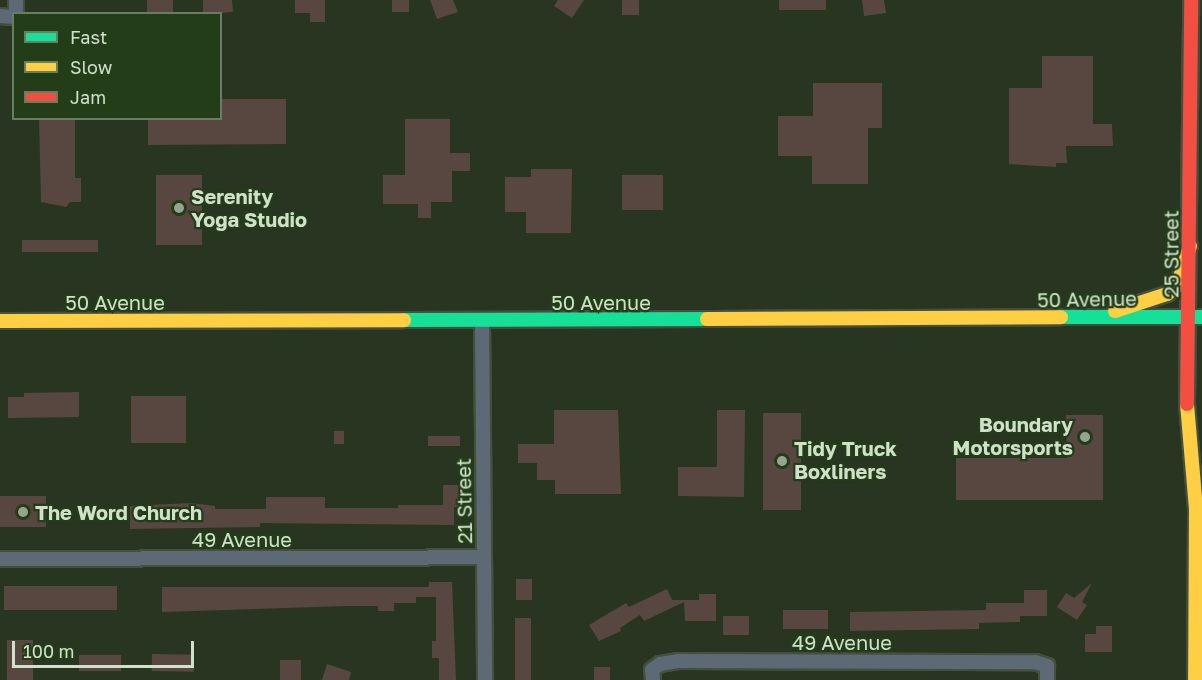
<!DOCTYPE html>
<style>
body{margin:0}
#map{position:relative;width:1202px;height:680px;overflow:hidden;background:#283521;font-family:"Golos Text",sans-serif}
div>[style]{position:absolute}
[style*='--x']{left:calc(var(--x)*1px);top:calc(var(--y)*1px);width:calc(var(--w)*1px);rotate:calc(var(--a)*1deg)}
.building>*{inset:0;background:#584741;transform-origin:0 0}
.roads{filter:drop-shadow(2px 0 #444f3e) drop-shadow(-2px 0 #444f3e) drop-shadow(0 2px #444f3e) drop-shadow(0 -2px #444f3e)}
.street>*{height:14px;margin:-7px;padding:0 7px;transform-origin:7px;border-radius:7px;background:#5d6a76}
.fast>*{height:14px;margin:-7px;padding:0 7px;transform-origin:7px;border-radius:7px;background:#16e098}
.slow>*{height:14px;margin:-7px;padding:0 7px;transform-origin:7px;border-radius:7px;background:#ffcf43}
.jam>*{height:14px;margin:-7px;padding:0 7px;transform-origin:7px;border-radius:7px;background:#f24e42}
.dots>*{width:16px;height:16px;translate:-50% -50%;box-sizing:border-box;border:3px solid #243d19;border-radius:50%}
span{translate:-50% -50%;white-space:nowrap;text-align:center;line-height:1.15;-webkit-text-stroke:4.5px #243d19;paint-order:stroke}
.poi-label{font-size:20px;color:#d0e0cb;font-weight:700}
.left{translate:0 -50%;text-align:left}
.right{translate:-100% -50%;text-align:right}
.street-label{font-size:20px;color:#d0e0cb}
.legend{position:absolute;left:12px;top:12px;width:210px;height:108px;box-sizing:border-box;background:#243d19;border:2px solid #697e60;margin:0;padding:8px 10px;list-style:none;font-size:18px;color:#d0e0cb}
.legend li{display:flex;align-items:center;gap:12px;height:30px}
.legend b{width:30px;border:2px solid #697e60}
.scale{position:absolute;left:12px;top:641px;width:182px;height:27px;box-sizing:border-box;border:3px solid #d0e0cb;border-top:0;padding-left:8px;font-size:18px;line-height:21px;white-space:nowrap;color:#d0e0cb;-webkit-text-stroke:4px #243d19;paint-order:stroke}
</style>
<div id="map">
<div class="building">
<div style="left:147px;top:0;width:26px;height:14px"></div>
<div style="clip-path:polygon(203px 0,232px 0,233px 12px,203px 14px)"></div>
<div style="clip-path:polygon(295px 0,325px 0,325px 22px,310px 22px,310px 13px,295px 13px)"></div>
<div style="left:392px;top:0;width:17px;height:12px"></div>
<div style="clip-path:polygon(430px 0,453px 0,458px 12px,437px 19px)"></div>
<div style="clip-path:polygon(558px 0,584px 0,572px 18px,554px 6px)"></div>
<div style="left:622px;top:0;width:17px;height:15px"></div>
<div style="left:779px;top:0;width:47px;height:10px"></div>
<div style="clip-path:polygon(862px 0,884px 0,886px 13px,864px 16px)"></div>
<div style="clip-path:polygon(1042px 56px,1093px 56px,1093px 124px,1112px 124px,1113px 146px,1066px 146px,1067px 163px,1056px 163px,1056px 167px,1009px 164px,1009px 88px,1042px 88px)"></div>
<div style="clip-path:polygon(813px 83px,882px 83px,882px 128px,868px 128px,868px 184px,812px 184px,812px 156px,778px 156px,778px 116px,813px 116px)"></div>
<div style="clip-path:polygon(220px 99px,286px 99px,286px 144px,148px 145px,148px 118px,220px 118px)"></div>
<div style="clip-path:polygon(39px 118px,75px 118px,75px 178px,81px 178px,81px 202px,70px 202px,66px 207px,41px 202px)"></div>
<div style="clip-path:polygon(405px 119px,450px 119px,450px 153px,470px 153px,470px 171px,452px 171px,452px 202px,431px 202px,431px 218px,418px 218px,418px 204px,383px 204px,383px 175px,405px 175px)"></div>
<div style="clip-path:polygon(531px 169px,572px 169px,571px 233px,526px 233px,526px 212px,505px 212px,505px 177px,531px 177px)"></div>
<div style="left:156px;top:175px;width:46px;height:70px"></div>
<div style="left:622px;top:175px;width:41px;height:35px"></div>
<div style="left:22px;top:240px;width:76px;height:12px"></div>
<div style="clip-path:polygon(79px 392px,79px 417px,8px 418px,8px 397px,24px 397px,24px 393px)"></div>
<div style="left:131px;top:396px;width:55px;height:47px"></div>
<div style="clip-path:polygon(554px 410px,618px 410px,621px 494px,555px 494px,555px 480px,537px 480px,537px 463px,518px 463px,518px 444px,554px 444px)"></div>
<div style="clip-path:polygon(717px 410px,745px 410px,744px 497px,678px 496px,678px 467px,717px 467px)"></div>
<div style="left:763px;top:413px;width:38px;height:97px"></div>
<div style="clip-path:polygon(1066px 415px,1103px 415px,1103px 500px,956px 500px,956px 458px,1067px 458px)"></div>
<div style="left:334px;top:431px;width:10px;height:13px"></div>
<div style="left:460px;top:436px;width:10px;height:32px;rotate:90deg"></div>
<div style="clip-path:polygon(443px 485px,460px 485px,460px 507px,454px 507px,454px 525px,260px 523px,260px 527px,130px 529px,130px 506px,191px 503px,215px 506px,215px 509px,266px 509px,266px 497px,325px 497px,325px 508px,398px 508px,398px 505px,443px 505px)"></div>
<div style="left:0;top:496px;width:46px;height:31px"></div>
<div style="left:516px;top:579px;width:16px;height:21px"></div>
<div style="clip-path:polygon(429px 582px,452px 582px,456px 680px,439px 680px,439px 658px,432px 658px,432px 641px,436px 641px,436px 597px,416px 597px,416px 603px,394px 603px,394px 611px,378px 611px,378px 606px,345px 606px,162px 612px,162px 587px,429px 587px)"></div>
<div style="clip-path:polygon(1092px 583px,1082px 602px,1087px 605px,1077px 620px,1057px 607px,1066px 593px,1074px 598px)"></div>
<div style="left:117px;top:586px;width:24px;height:113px;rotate:90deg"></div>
<div style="clip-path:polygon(667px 589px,672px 600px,699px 600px,699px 594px,716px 594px,716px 621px,685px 621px,684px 602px,644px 621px,640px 615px,620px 628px,621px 631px,599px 641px,589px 625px,626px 603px,629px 607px)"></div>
<div style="clip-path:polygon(1024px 590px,1047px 590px,1047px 616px,1020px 616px,1020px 622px,979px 623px,979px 629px,850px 631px,850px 612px,986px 610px,986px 603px,1024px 603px)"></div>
<div style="left:828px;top:610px;width:19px;height:45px;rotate:90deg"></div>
<div style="left:723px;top:616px;width:26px;height:19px"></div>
<div style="left:515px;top:618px;width:16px;height:62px"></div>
<div style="clip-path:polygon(1096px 626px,1112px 626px,1112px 652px,1085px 652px,1085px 634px,1096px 634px)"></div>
<div style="left:7px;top:640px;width:26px;height:40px"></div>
<div style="left:152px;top:654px;width:42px;height:17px;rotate:1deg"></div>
<div style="left:79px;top:655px;width:42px;height:16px"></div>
<div style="left:280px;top:660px;width:21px;height:20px"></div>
<div style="clip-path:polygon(327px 664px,351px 672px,349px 680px,322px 680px)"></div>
<div style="left:594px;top:667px;width:16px;height:13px"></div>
</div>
<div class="roads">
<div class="street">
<div style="--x:16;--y:14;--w:14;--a:-90"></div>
<div style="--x:0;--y:16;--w:14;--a:4"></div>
<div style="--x:482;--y:322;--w:358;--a:89.5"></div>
<div style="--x:0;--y:559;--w:484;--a:-0.2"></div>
<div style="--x:653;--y:680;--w:10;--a:-96"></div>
<div style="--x:652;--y:670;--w:10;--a:-37"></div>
<div style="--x:660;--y:664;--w:18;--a:-9"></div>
<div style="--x:678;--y:661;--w:357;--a:0.2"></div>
<div style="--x:1035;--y:662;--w:13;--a:18"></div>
<div style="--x:1047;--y:666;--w:14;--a:90"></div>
</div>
<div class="fast">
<div style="--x:1061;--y:317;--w:141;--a:0"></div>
<div style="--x:404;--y:320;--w:303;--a:-0.2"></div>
</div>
<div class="slow">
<div style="--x:1115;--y:311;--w:55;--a:-18.1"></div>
<div style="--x:1167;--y:294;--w:13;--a:-39"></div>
<div style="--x:1177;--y:286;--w:42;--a:-72"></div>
<div style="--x:707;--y:319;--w:354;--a:-0.3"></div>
<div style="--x:0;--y:321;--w:404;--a:-0.1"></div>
<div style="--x:1187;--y:404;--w:104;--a:85.1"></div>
<div style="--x:1196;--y:508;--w:172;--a:90.3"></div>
</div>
<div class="jam">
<div style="--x:1187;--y:404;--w:404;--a:-89.4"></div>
</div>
</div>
<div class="dots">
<div style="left:179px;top:208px;background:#95a490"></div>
<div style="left:1085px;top:437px;background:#95a490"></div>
<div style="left:782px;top:461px;background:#95a490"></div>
<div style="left:23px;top:512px;background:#95a490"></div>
</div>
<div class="poi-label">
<span class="left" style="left:191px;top:208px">Serenity<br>Yoga Studio</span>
<span class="right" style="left:1073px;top:436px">Boundary<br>Motorsports</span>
<span class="left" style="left:794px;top:460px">Tidy Truck<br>Boxliners</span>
<span class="left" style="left:35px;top:512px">The Word Church</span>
</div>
<div class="street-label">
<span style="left:1171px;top:254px;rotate:-90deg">25 Street</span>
<span style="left:1087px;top:299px;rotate:-1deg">50 Avenue</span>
<span style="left:115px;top:302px">50 Avenue</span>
<span style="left:601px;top:302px">50 Avenue</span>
<span style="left:464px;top:501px;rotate:-91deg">21 Street</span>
<span style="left:242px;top:539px">49 Avenue</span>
<span style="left:842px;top:642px">49 Avenue</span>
</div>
<ul class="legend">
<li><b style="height:8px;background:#16e098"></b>Fast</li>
<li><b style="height:8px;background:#ffcf43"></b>Slow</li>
<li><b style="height:8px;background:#f24e42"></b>Jam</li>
</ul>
<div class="scale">100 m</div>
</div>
